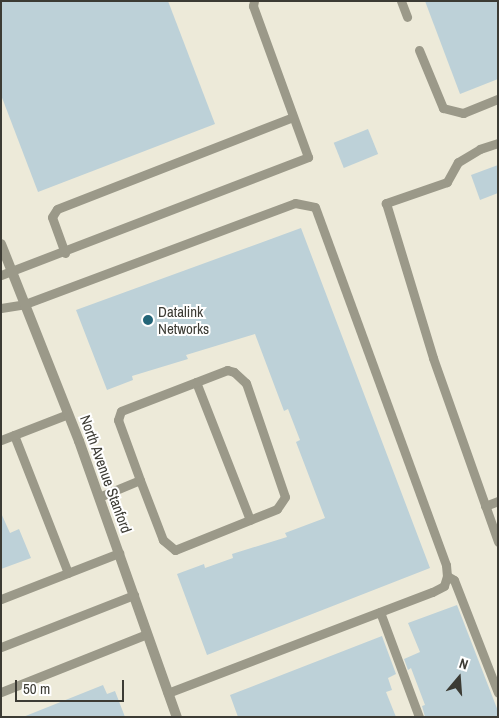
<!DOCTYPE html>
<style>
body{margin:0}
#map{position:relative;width:499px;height:718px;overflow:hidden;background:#edead9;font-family:"Archivo Narrow",sans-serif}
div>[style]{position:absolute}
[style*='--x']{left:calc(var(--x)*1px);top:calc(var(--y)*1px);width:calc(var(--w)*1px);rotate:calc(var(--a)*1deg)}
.building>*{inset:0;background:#bdd1d8;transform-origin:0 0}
.service>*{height:9px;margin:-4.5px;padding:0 4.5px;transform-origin:4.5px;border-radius:4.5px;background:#9b9989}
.tertiary>*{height:10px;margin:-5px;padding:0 5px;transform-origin:5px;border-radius:5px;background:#9b9989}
.dots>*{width:14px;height:14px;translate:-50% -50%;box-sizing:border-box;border:2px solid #fff;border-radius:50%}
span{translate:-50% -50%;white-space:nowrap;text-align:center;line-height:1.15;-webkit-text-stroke:4px #fff;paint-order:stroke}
.poi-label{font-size:15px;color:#3c3b34}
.left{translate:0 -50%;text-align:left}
.street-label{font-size:15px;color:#3c3b34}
.frame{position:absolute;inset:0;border:2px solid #3c3b34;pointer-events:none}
.north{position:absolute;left:434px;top:653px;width:50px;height:50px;-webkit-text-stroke:4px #fff;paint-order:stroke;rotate:18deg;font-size:14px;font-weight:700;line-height:20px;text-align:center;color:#3c3b34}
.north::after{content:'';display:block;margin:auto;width:18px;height:22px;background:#3c3b34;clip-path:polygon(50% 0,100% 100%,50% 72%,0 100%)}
.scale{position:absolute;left:15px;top:680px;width:109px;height:22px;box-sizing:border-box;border:2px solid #3c3b34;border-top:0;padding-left:6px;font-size:15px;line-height:18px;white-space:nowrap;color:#3c3b34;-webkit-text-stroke:4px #fff;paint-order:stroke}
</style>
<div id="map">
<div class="building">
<div style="clip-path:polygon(1px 1px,168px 1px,215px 124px,38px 192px,1px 95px)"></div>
<div style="clip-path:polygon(425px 1px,498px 1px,498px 79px,460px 94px)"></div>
<div style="left:368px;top:129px;width:27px;height:37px;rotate:68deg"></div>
<div style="clip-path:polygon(498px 165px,498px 193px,480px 200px,471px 175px)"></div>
<div style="clip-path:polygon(301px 228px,430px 568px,207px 655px,177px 574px,204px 564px,205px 568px,233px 558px,232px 554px,287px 537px,285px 533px,325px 518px,296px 442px,300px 440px,288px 409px,284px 411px,255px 334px,186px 355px,188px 359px,132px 376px,133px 380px,107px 390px,76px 310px)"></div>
<div style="clip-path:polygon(1px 513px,10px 533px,19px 529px,31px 558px,1px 569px)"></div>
<div style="clip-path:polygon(457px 605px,498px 711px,498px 717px,425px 717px,422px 706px,425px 705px,411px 668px,408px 670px,404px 659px,420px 652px,408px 623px)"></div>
<div style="clip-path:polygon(382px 636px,396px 674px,388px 678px,392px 690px,386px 692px,396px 717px,238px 717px,230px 695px)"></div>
<div style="clip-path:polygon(103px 685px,107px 694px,115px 691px,125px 717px,23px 717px)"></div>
</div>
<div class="service">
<div style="--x:401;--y:1;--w:17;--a:69"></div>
<div style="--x:419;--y:50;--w:63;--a:67.5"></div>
<div style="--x:443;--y:108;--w:21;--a:14"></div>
<div style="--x:463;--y:113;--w:38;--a:-22"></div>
<div style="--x:498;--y:143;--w:19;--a:162"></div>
<div style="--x:480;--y:149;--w:26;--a:149"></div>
<div style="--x:458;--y:162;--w:23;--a:119"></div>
<div style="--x:447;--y:182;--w:65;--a:161"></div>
<div style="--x:386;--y:203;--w:162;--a:73.1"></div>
<div style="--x:433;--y:358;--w:195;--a:70.5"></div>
<div style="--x:65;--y:253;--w:38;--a:-110"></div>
<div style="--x:52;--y:217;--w:9;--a:-58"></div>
<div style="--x:57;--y:209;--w:253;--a:-21.3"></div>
<div style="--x:1;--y:275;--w:329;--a:-21"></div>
<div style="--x:308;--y:157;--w:161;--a:-110"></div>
<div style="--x:253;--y:6;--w:5;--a:-79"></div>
<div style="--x:1;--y:308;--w:24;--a:-9"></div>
<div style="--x:25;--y:304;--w:288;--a:-20.5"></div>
<div style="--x:295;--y:203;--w:20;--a:11"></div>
<div style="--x:315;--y:207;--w:381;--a:69.9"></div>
<div style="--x:446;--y:565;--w:11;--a:85"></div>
<div style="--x:447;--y:576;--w:10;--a:107"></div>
<div style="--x:444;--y:586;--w:13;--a:153"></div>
<div style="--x:432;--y:592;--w:283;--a:159.1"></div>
<div style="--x:196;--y:382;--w:148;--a:68.6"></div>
<div style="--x:14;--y:435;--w:148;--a:68.6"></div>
<div style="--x:1;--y:440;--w:72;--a:-21.2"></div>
<div style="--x:99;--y:497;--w:44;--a:-22.5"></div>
<div style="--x:140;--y:480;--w:64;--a:-110.1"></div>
<div style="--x:118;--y:420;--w:9;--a:-72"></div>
<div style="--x:121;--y:411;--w:114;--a:-21.1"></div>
<div style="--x:227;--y:370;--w:7;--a:16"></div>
<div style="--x:234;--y:372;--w:16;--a:43"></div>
<div style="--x:246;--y:383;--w:120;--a:71.1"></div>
<div style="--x:285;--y:497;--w:14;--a:124"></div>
<div style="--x:277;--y:509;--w:110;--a:158.1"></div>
<div style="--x:175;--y:550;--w:16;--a:-140"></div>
<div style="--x:163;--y:540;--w:64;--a:-111"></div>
<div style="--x:485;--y:506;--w:14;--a:-21"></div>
<div style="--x:447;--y:576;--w:8;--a:30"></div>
<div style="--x:454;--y:580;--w:121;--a:68.7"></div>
<div style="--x:1;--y:599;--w:127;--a:-21.3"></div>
<div style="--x:380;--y:612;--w:112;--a:69.6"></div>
<div style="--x:1;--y:647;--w:143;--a:-21.4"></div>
<div style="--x:1;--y:692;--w:157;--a:-21.7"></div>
</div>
<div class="tertiary">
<div style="--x:1;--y:244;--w:212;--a:68.4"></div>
<div style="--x:79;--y:441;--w:293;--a:70.5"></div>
</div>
<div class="dots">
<div style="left:148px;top:320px;background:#236578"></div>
</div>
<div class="poi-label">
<span class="left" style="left:158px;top:320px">Datalink<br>Networks</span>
</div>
<div class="street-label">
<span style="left:106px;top:474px;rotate:70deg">North Avenue Stanford</span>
</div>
<div class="frame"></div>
<div class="north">N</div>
<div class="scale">50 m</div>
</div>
